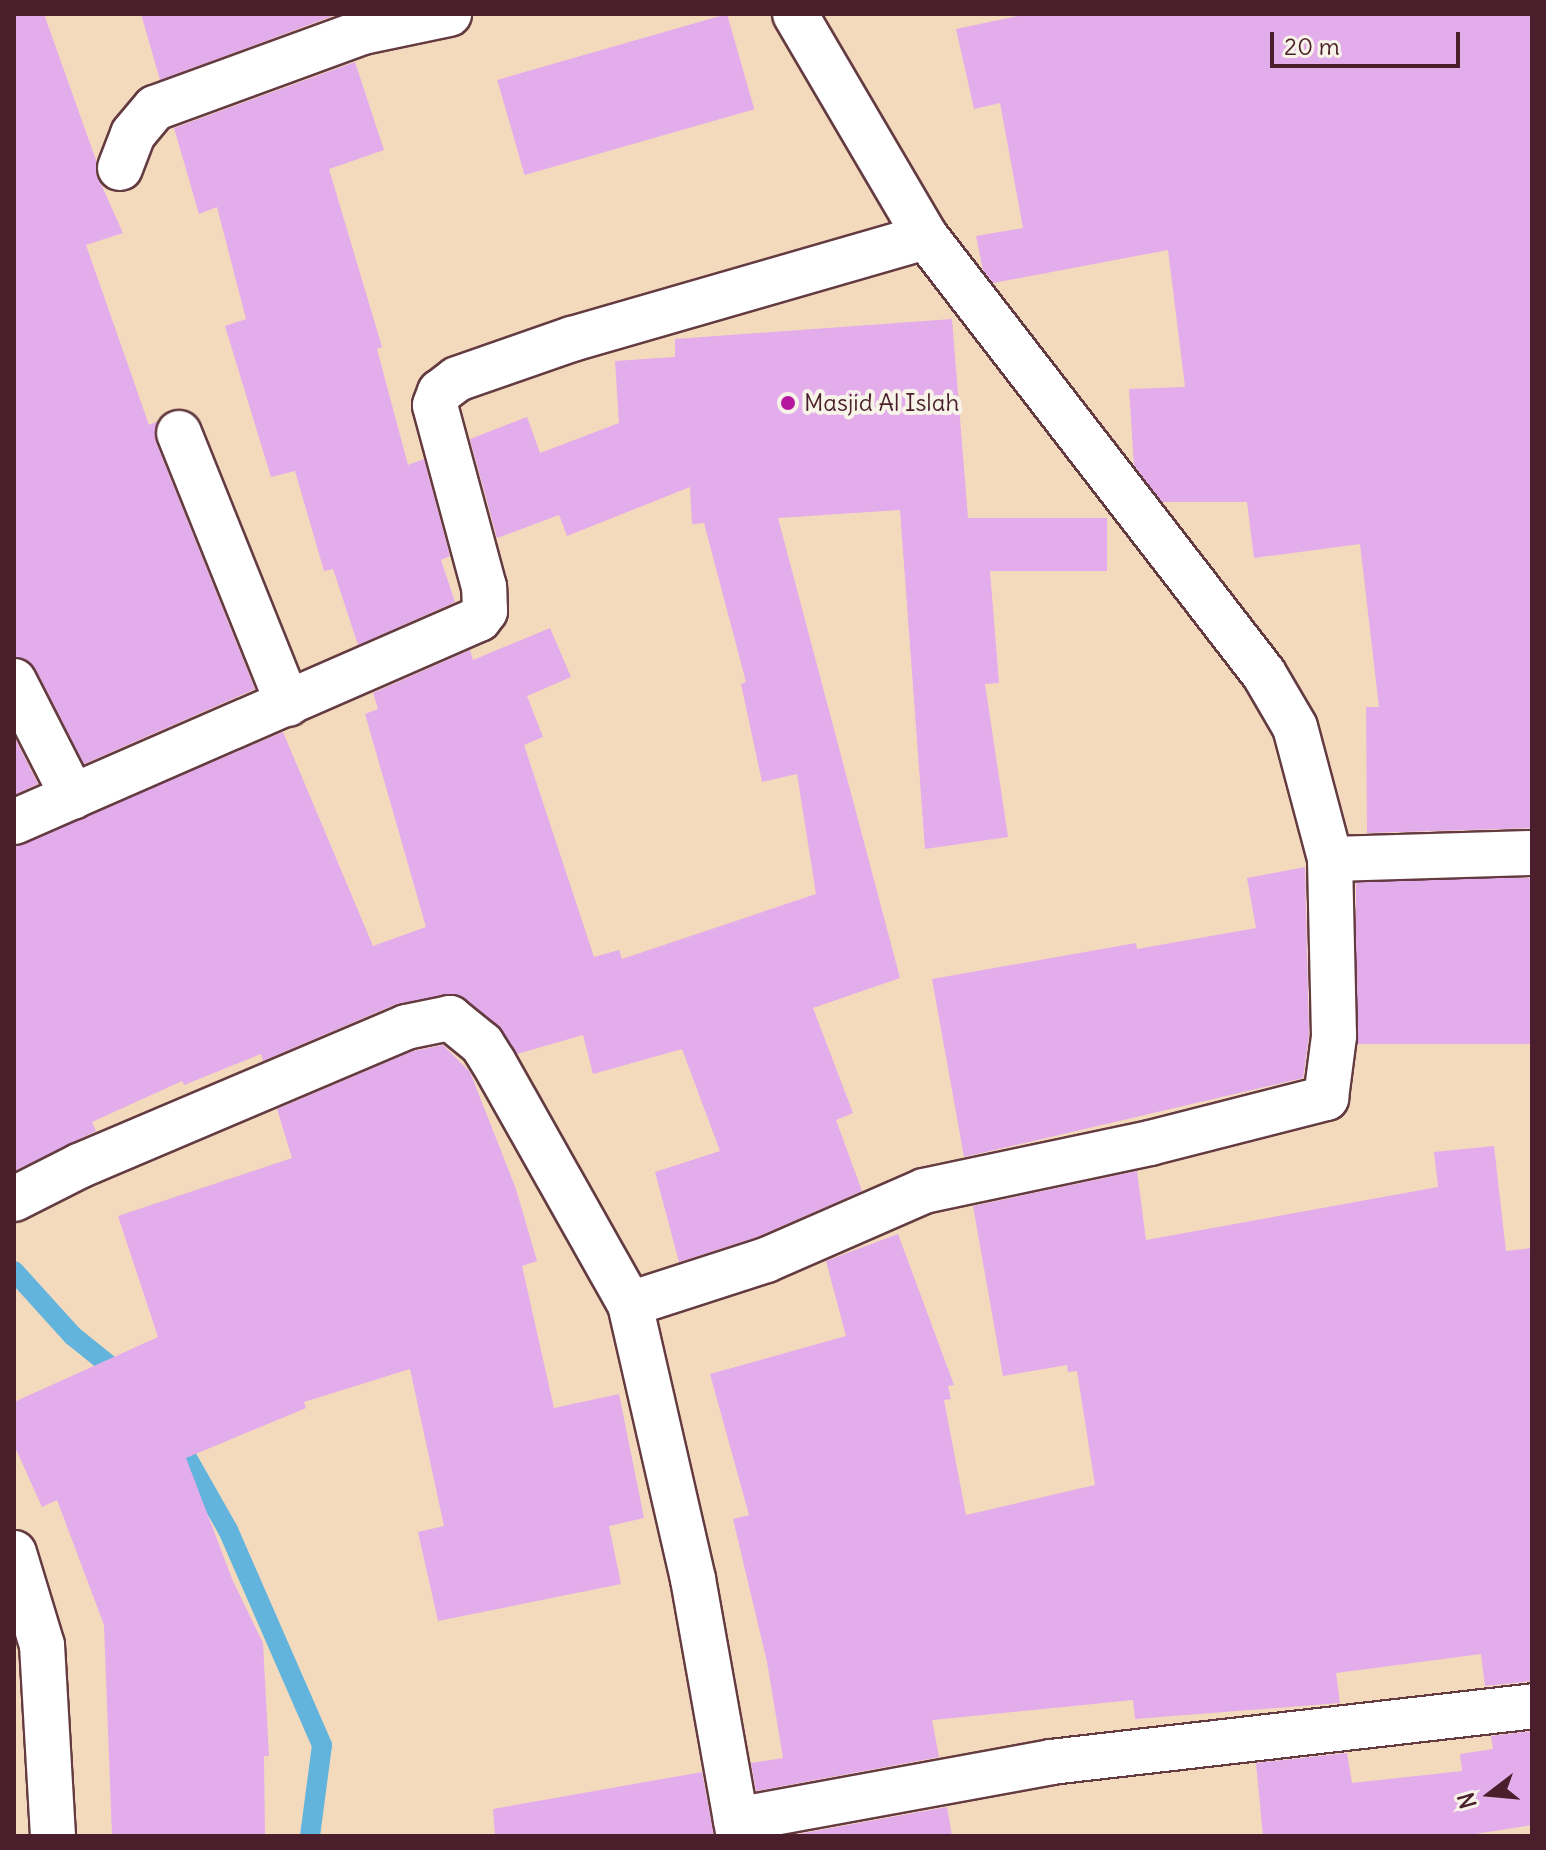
<!DOCTYPE html>
<style>
body{margin:0}
#map{position:relative;width:1546px;height:1850px;overflow:hidden;background:#f4dabd;font-family:Delius,sans-serif}
div>[style]{position:absolute}
[style*='--x']{left:calc(var(--x)*1px);top:calc(var(--y)*1px);width:calc(var(--w)*1px);rotate:calc(var(--a)*1deg)}
.stream>*{height:20px;margin:-10px;padding:0 10px;transform-origin:10px;border-radius:10px;background:#62b4dd}
.building>*{inset:0;background:#e3aceb;transform-origin:0 0}
.roads{filter:drop-shadow(2px 0 #643b41) drop-shadow(-2px 0 #643b41) drop-shadow(0 2px #643b41) drop-shadow(0 -2px #643b41)}
.minor>*{height:44px;margin:-22px;padding:0 22px;transform-origin:22px;border-radius:22px;background:#fff}
.dots>*{width:22px;height:22px;translate:-50% -50%;box-sizing:border-box;border:4px solid #f7f3e8;border-radius:50%}
span{translate:-50% -50%;white-space:nowrap;text-align:center;line-height:1.15;-webkit-text-stroke:8px #f7f3e8;paint-order:stroke}
.poi-label{font-size:24px;color:#4a1f2b}
.left{translate:0 -50%;text-align:left}
.frame{position:absolute;inset:0;border:16px solid #4a1f2b;pointer-events:none}
.north{position:absolute;left:1450px;top:1754px;width:80px;height:80px;-webkit-text-stroke:6px #f7f3e8;paint-order:stroke;rotate:254deg;font-size:22px;font-weight:700;line-height:32px;text-align:center;color:#4a1f2b}
.north::after{content:'';display:block;margin:auto;width:28px;height:36px;background:#4a1f2b;clip-path:polygon(50% 0,100% 100%,50% 72%,0 100%)}
.scale{position:absolute;left:1270px;top:32px;width:190px;height:36px;box-sizing:border-box;border:4px solid #4a1f2b;border-top:0;padding-left:10px;font-size:24px;line-height:28px;white-space:nowrap;color:#4a1f2b;-webkit-text-stroke:6px #f7f3e8;paint-order:stroke}
</style>
<div id="map">
<div class="stream">
<div style="--x:14;--y:1271;--w:88;--a:47.8"></div>
<div style="--x:73;--y:1336;--w:67;--a:38.9"></div>
<div style="--x:174;--y:1435;--w:109;--a:60.4"></div>
<div style="--x:228;--y:1530;--w:235;--a:66.4"></div>
<div style="--x:322;--y:1745;--w:92;--a:97.5"></div>
</div>
<div class="building">
<div style="clip-path:polygon(14px 14px,44px 14px,96px 160px,96px 173px,123px 233px,86px 245px,149px 425px,158px 421px,156px 442px,255px 689px,84px 764px,36px 670px,14px 656px)"></div>
<div style="clip-path:polygon(141px 14px,338px 14px,160px 80px)"></div>
<div style="left:727px;top:14px;width:99px;height:239px;rotate:74deg"></div>
<div style="clip-path:polygon(1027px 14px,1532px 14px,1532px 828px,1367px 833px,1366px 707px,1379px 707px,1360px 544px,1254px 558px,1247px 502px,1162px 502px,1134px 465px,1129px 389px,1185px 387px,1168px 250px,993px 283px,983px 270px,976px 236px,1023px 228px,1000px 103px,974px 109px,956px 29px)"></div>
<div style="clip-path:polygon(355px 62px,384px 150px,329px 169px,382px 347px,377px 349px,408px 465px,424px 459px,450px 556px,441px 560px,455px 602px,358px 645px,333px 569px,324px 571px,295px 471px,271px 477px,225px 326px,246px 319px,217px 207px,199px 214px,174px 128px)"></div>
<div style="clip-path:polygon(952px 319px,968px 518px,1107px 518px,1107px 571px,990px 571px,999px 683px,985px 684px,1008px 837px,925px 849px,900px 510px,778px 518px,900px 978px,813px 1008px,853px 1113px,836px 1120px,862px 1191px,757px 1237px,679px 1262px,655px 1172px,720px 1151px,682px 1049px,593px 1074px,583px 1035px,517px 1054px,498px 1025px,455px 994px,396px 1004px,263px 1061px,261px 1054px,184px 1085px,182px 1081px,92px 1122px,96px 1131px,14px 1171px,14px 847px,283px 732px,373px 946px,426px 927px,365px 714px,378px 709px,373px 693px,470px 650px,473px 660px,550px 628px,571px 677px,527px 696px,543px 737px,524px 745px,594px 957px,619px 950px,622px 959px,816px 894px,797px 774px,762px 782px,741px 684px,746px 682px,704px 523px,692px 524px,690px 487px,567px 536px,559px 515px,497px 538px,470px 439px,527px 417px,540px 453px,619px 423px,615px 361px,675px 357px,675px 339px)"></div>
<div style="clip-path:polygon(14px 736px,38px 784px,14px 795px)"></div>
<div style="clip-path:polygon(1305px 867px,1309px 1035px,1303px 1078px,964px 1157px,932px 979px,1136px 943px,1137px 949px,1256px 928px,1247px 878px)"></div>
<div style="left:1532px;top:878px;width:166px;height:176px;rotate:90deg"></div>
<div style="clip-path:polygon(443px 1045px,470px 1072px,516px 1189px,537px 1261px,522px 1266px,554px 1408px,619px 1394px,644px 1518px,609px 1526px,621px 1584px,438px 1621px,418px 1532px,444px 1526px,410px 1369px,304px 1402px,306px 1408px,186px 1458px,233px 1581px,263px 1643px,269px 1756px,264px 1756px,265px 1836px,112px 1836px,104px 1625px,57px 1500px,42px 1507px,14px 1445px,14px 1402px,158px 1337px,118px 1216px,292px 1158px,277px 1109px,413px 1051px)"></div>
<div style="clip-path:polygon(1494px 1146px,1506px 1251px,1532px 1248px,1532px 1681px,1485px 1686px,1481px 1654px,1336px 1673px,1340px 1703px,1135px 1719px,1133px 1700px,932px 1720px,939px 1757px,756px 1791px,751px 1763px,783px 1758px,767px 1662px,733px 1519px,749px 1515px,710px 1374px,846px 1336px,826px 1261px,898px 1234px,954px 1385px,948px 1386px,951px 1399px,944px 1400px,966px 1515px,1095px 1485px,1077px 1371px,1068px 1372px,1067px 1365px,1003px 1376px,973px 1206px,1137px 1171px,1146px 1240px,1438px 1187px,1434px 1152px)"></div>
<div style="clip-path:polygon(1532px 1731px,1532px 1825px,1463px 1836px,1263px 1836px,1256px 1763px,1347px 1753px,1352px 1783px,1462px 1771px,1460px 1754px,1493px 1749px,1491px 1736px)"></div>
<div style="clip-path:polygon(702px 1772px,714px 1836px,495px 1836px,493px 1809px)"></div>
<div style="clip-path:polygon(947px 1807px,952px 1836px,787px 1836px)"></div>
</div>
<div class="roads">
<div class="minor">
<div style="--x:795;--y:14;--w:259;--a:59.6"></div>
<div style="--x:926;--y:237;--w:552;--a:52.28"></div>
<div style="--x:1264;--y:674;--w:61;--a:59.7"></div>
<div style="--x:1295;--y:727;--w:137;--a:75.1"></div>
<div style="--x:1330;--y:859;--w:202;--a:-1.7"></div>
<div style="--x:120;--y:168;--w:36;--a:-69"></div>
<div style="--x:133;--y:134;--w:34;--a:-50"></div>
<div style="--x:155;--y:108;--w:221;--a:-20.1"></div>
<div style="--x:363;--y:32;--w:88;--a:-11.8"></div>
<div style="--x:179;--y:433;--w:292;--a:68.1"></div>
<div style="--x:14;--y:681;--w:130;--a:63"></div>
<div style="--x:14;--y:822;--w:507;--a:-23.58"></div>
<div style="--x:479;--y:619;--w:10;--a:-53"></div>
<div style="--x:485;--y:611;--w:24;--a:-92"></div>
<div style="--x:484;--y:587;--w:188;--a:-105.1"></div>
<div style="--x:435;--y:405;--w:14;--a:-69"></div>
<div style="--x:440;--y:392;--w:21;--a:-37"></div>
<div style="--x:457;--y:379;--w:122;--a:-19.2"></div>
<div style="--x:572;--y:339;--w:368;--a:-16.1"></div>
<div style="--x:14;--y:1199;--w:73;--a:-26.9"></div>
<div style="--x:79;--y:1166;--w:355;--a:-23"></div>
<div style="--x:406;--y:1027;--w:45;--a:-11.6"></div>
<div style="--x:450;--y:1018;--w:41;--a:39.1"></div>
<div style="--x:482;--y:1044;--w:22;--a:58"></div>
<div style="--x:494;--y:1063;--w:277;--a:60.6"></div>
<div style="--x:630;--y:1304;--w:143;--a:-17.9"></div>
<div style="--x:766;--y:1260;--w:172;--a:-23.6"></div>
<div style="--x:924;--y:1191;--w:231;--a:-12"></div>
<div style="--x:1150;--y:1143;--w:182;--a:-14.3"></div>
<div style="--x:1326;--y:1098;--w:63;--a:-82.6"></div>
<div style="--x:1334;--y:1036;--w:177;--a:-91.3"></div>
<div style="--x:630;--y:1304;--w:282;--a:77.1"></div>
<div style="--x:693;--y:1579;--w:261;--a:79.9"></div>
<div style="--x:14;--y:1553;--w:96;--a:73.1"></div>
<div style="--x:42;--y:1645;--w:191;--a:86.7"></div>
<div style="--x:736;--y:1820;--w:320;--a:-10.4"></div>
<div style="--x:1051;--y:1762;--w:484;--a:-6.6"></div>
</div>
</div>
<div class="dots">
<div style="left:788px;top:403px;background:#b5179e"></div>
</div>
<div class="poi-label">
<span class="left" style="left:804px;top:403px">Masjid Al Islah</span>
</div>
<div class="frame"></div>
<div class="north">N</div>
<div class="scale">20 m</div>
</div>
